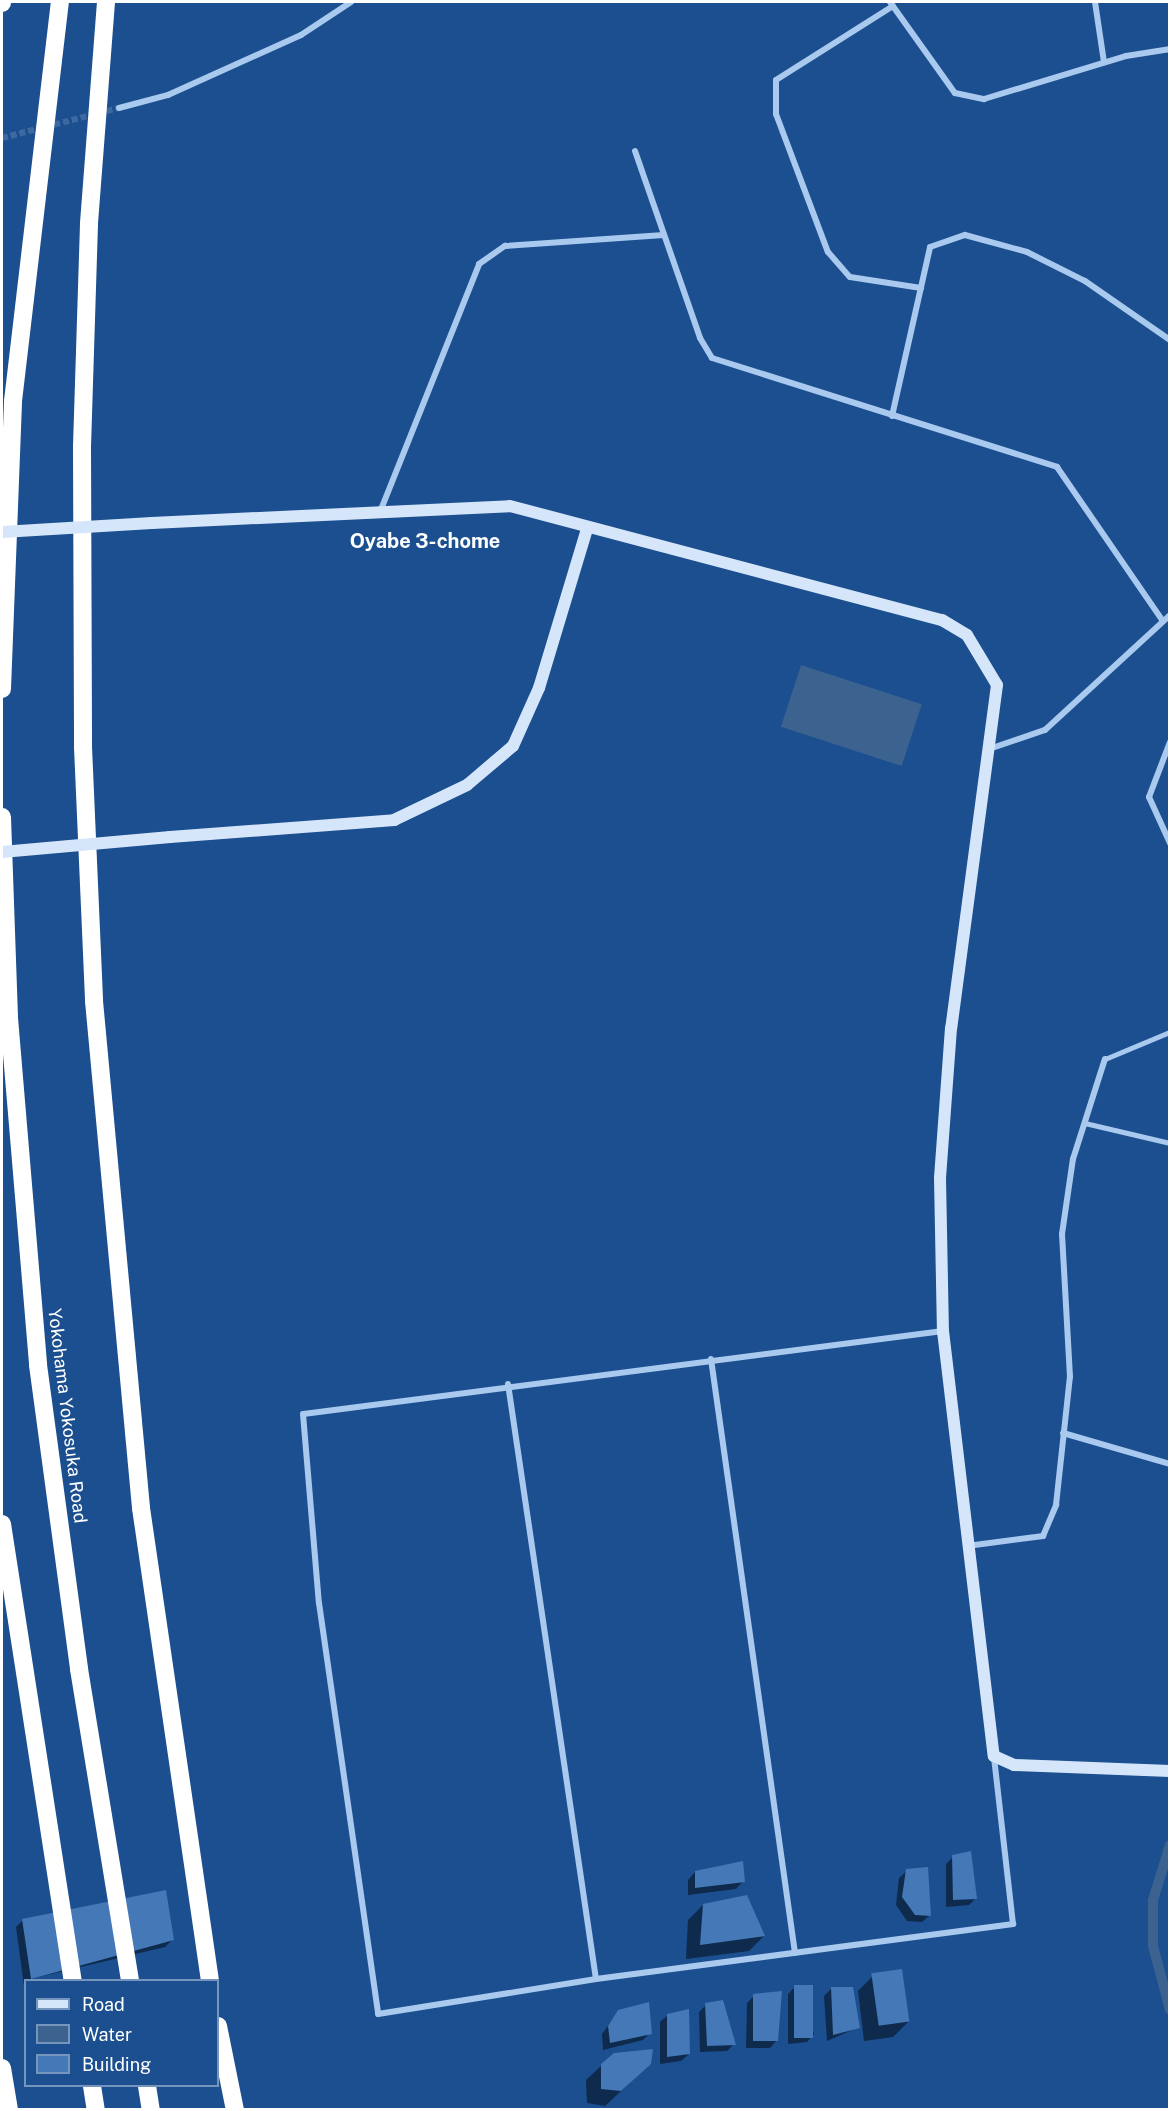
<!DOCTYPE html>
<style>
body{margin:0}
#map{position:relative;width:1171px;height:2111px;overflow:hidden;background:#1b4f8f;font-family:"Public Sans",sans-serif}
div>[style]{position:absolute}
[style*='--x']{left:calc(var(--x)*1px);top:calc(var(--y)*1px);width:calc(var(--w)*1px);rotate:calc(var(--a)*1deg)}
.water>*{inset:0;background:#3c6290;transform-origin:0 0}
.shadow>*{inset:0;background:#0007}
.stream>*{height:10px;margin:-5px;padding:0 5px;transform-origin:5px;border-radius:5px;background:#3c6290}
.building>*{inset:0;background:#4478b7;transform-origin:0 0}
.street-tunnel>*{height:6px;margin-top:-3px;transform-origin:0;background:repeating-linear-gradient(90deg,#3d69a0 0 6px,transparent 0 9px)}
.lane>*{height:4.5px;margin:-2.25px;padding:0 2.25px;transform-origin:2.25px;border-radius:2.25px;background:#a9c9ee}
.street>*{height:6px;margin:-3px;padding:0 3px;transform-origin:3px;border-radius:3px;background:#a9c9ee}
.secondary>*{height:12px;margin:-6px;padding:0 6px;transform-origin:6px;border-radius:6px;background:#d6e6fa}
.highway>*{height:18px;margin:-9px;padding:0 9px;transform-origin:9px;border-radius:9px;background:#fff}
.secondary-bridge>*{height:12px;margin:-6px;padding:0 6px;transform-origin:6px;border-radius:6px;background:#d6e6fa}
span{translate:-50% -50%;white-space:nowrap;text-align:center;line-height:1.15;-webkit-text-stroke:4.5px #1b4f8f;paint-order:stroke}
.street-label{font-size:18px;color:#fff}
.neighbourhood-label{font-size:20px;color:#fff;font-weight:700}
.frame{position:absolute;inset:0;border:3px solid #fff;pointer-events:none}
.legend{position:absolute;left:24px;top:1979px;width:195px;height:108px;box-sizing:border-box;background:#1b4f8f;border:2px solid #7695bc;margin:0;padding:8px 10px;list-style:none;font-size:18px;color:#fff}
.legend li{display:flex;align-items:center;gap:12px;height:30px}
.legend b{width:30px;border:2px solid #7695bc}
</style>
<div id="map">
<div class="water">
<div style="left:801px;top:665px;width:127px;height:65px;rotate:18deg"></div>
</div>
<div class="shadow">
<div style="clip-path:polygon(953px 1857px,976px 1898px,969px 1905px,946px 1907px,946px 1864px)"></div>
<div style="clip-path:polygon(907px 1871px,930px 1915px,922px 1922px,907px 1921px,896px 1905px,899px 1878px)"></div>
<div style="clip-path:polygon(695px 1872px,743px 1881px,736px 1889px,688px 1895px,688px 1880px)"></div>
<div style="clip-path:polygon(703px 1905px,764px 1936px,749px 1951px,686px 1959px,688px 1920px)"></div>
<div style="clip-path:polygon(23px 1920px,172px 1940px,165px 1947px,26px 1980px,24px 1986px,16px 1927px)"></div>
<div style="clip-path:polygon(873px 1976px,908px 2022px,893px 2037px,864px 2041px,858px 1991px)"></div>
<div style="clip-path:polygon(795px 1987px,814px 2034px,807px 2042px,788px 2044px,788px 1994px)"></div>
<div style="clip-path:polygon(831px 1989px,859px 2027px,827px 2041px,824px 1996px)"></div>
<div style="clip-path:polygon(754px 1996px,777px 2040px,770px 2048px,746px 2048px,747px 2003px)"></div>
<div style="clip-path:polygon(706px 2005px,734px 2044px,727px 2051px,700px 2052px,699px 2012px)"></div>
<div style="clip-path:polygon(619px 2011px,650px 2033px,643px 2040px,603px 2050px,602px 2034px)"></div>
<div style="clip-path:polygon(668px 2015px,689px 2054px,681px 2061px,660px 2064px,660px 2022px)"></div>
<div style="clip-path:polygon(602px 2065px,634px 2079px,605px 2106px,587px 2103px,586px 2080px)"></div>
</div>
<div class="stream">
<div style="--x:1170;--y:1845;--w:58;--a:107.2"></div>
<div style="--x:1153;--y:1900;--w:46;--a:90"></div>
<div style="--x:1153;--y:1946;--w:66;--a:75.1"></div>
</div>
<div class="building">
<div style="clip-path:polygon(971px 1851px,977px 1899px,953px 1900px,952px 1855px)"></div>
<div style="clip-path:polygon(743px 1861px,745px 1882px,695px 1888px,695px 1871px)"></div>
<div style="clip-path:polygon(928px 1867px,931px 1916px,915px 1915px,902px 1897px,906px 1869px)"></div>
<div style="clip-path:polygon(166px 1890px,174px 1940px,31px 1979px,22px 1919px)"></div>
<div style="clip-path:polygon(747px 1895px,765px 1936px,700px 1945px,703px 1904px)"></div>
<div style="left:902px;top:1969px;width:53px;height:31px;rotate:82deg"></div>
<div style="left:794px;top:1985px;width:19px;height:53px"></div>
<div style="clip-path:polygon(831px 1987px,853px 1987px,860px 2028px,833px 2035px)"></div>
<div style="clip-path:polygon(782px 1991px,778px 2041px,753px 2041px,753px 1994px)"></div>
<div style="clip-path:polygon(723px 2000px,736px 2045px,707px 2046px,705px 2003px)"></div>
<div style="clip-path:polygon(649px 2002px,652px 2034px,610px 2043px,608px 2026px,618px 2010px)"></div>
<div style="clip-path:polygon(689px 2009px,690px 2054px,667px 2057px,667px 2014px)"></div>
<div style="clip-path:polygon(653px 2049px,651px 2064px,621px 2091px,601px 2089px,601px 2064px,614px 2053px)"></div>
</div>
<div class="street-tunnel">
<div style="--x:2;--y:138;--w:121;--a:-14.4"></div>
</div>
<div class="lane">
<div style="--x:1105;--y:1059;--w:70;--a:-22.6"></div>
<div style="--x:1085;--y:1123;--w:87;--a:13.2"></div>
</div>
<div class="street">
<div style="--x:890;--y:2;--w:112;--a:54.5"></div>
<div style="--x:955;--y:93;--w:30;--a:12"></div>
<div style="--x:984;--y:99;--w:148;--a:-16.8"></div>
<div style="--x:1126;--y:56;--w:45;--a:-9"></div>
<div style="--x:1095;--y:2;--w:61;--a:81.5"></div>
<div style="--x:893;--y:6;--w:138;--a:147.7"></div>
<div style="--x:776;--y:80;--w:34;--a:90"></div>
<div style="--x:776;--y:114;--w:147;--a:69.4"></div>
<div style="--x:828;--y:252;--w:33;--a:49"></div>
<div style="--x:850;--y:277;--w:72;--a:8.8"></div>
<div style="--x:119;--y:108;--w:51;--a:-14.9"></div>
<div style="--x:168;--y:95;--w:146;--a:-24.3"></div>
<div style="--x:301;--y:35;--w:60;--a:-33.4"></div>
<div style="--x:635;--y:151;--w:198;--a:70.8"></div>
<div style="--x:700;--y:338;--w:23;--a:59"></div>
<div style="--x:712;--y:358;--w:362;--a:17.5"></div>
<div style="--x:1057;--y:467;--w:187;--a:55.5"></div>
<div style="--x:892;--y:416;--w:173;--a:-77.3"></div>
<div style="--x:930;--y:247;--w:37;--a:-19"></div>
<div style="--x:965;--y:235;--w:64;--a:15.3"></div>
<div style="--x:1027;--y:252;--w:65;--a:26.6"></div>
<div style="--x:1085;--y:281;--w:103;--a:34.8"></div>
<div style="--x:380;--y:512;--w:267;--a:-68.2"></div>
<div style="--x:479;--y:264;--w:32;--a:-35"></div>
<div style="--x:505;--y:246;--w:159;--a:-4"></div>
<div style="--x:1170;--y:742;--w:59;--a:110.9"></div>
<div style="--x:1149;--y:797;--w:51;--a:65.5"></div>
<div style="--x:992;--y:748;--w:56;--a:-18.8"></div>
<div style="--x:1045;--y:730;--w:170;--a:-42.6"></div>
<div style="--x:943;--y:1331;--w:645;--a:172.61"></div>
<div style="--x:303;--y:1414;--w:190;--a:85.2"></div>
<div style="--x:319;--y:1603;--w:415;--a:81.8"></div>
<div style="--x:378;--y:2014;--w:221;--a:-9.1"></div>
<div style="--x:596;--y:1979;--w:421;--a:-7.5"></div>
<div style="--x:1013;--y:1924;--w:169;--a:-96.5"></div>
<div style="--x:711;--y:1359;--w:600;--a:81.95"></div>
<div style="--x:508;--y:1384;--w:601;--a:81.59"></div>
<div style="--x:1063;--y:1433;--w:111;--a:16.2"></div>
<div style="--x:967;--y:1546;--w:77;--a:-7.5"></div>
<div style="--x:1043;--y:1536;--w:34;--a:-67"></div>
<div style="--x:1056;--y:1505;--w:129;--a:-83.8"></div>
<div style="--x:1070;--y:1377;--w:143;--a:-93.2"></div>
<div style="--x:1062;--y:1234;--w:76;--a:-81.7"></div>
<div style="--x:1073;--y:1159;--w:105;--a:-72.3"></div>
</div>
<div class="secondary">
<div style="--x:152;--y:523;--w:358;--a:-2.7"></div>
<div style="--x:510;--y:506;--w:447;--a:14.8"></div>
<div style="--x:942;--y:620;--w:29;--a:31"></div>
<div style="--x:967;--y:635;--w:58;--a:59"></div>
<div style="--x:997;--y:685;--w:346;--a:97.6"></div>
<div style="--x:951;--y:1028;--w:150;--a:94.2"></div>
<div style="--x:940;--y:1178;--w:153;--a:88.9"></div>
<div style="--x:943;--y:1331;--w:428;--a:83.2"></div>
<div style="--x:994;--y:1756;--w:22;--a:24"></div>
<div style="--x:1014;--y:1765;--w:156;--a:2.2"></div>
<div style="--x:170;--y:837;--w:225;--a:-4.3"></div>
<div style="--x:394;--y:820;--w:81;--a:-25.6"></div>
<div style="--x:467;--y:785;--w:60;--a:-40.3"></div>
<div style="--x:513;--y:746;--w:64;--a:-65.9"></div>
<div style="--x:539;--y:688;--w:166;--a:-73.2"></div>
</div>
<div class="highway">
<div style="--x:106;--y:2;--w:223;--a:94.4"></div>
<div style="--x:89;--y:224;--w:223;--a:91.8"></div>
<div style="--x:82;--y:447;--w:300;--a:89.8"></div>
<div style="--x:83;--y:747;--w:254;--a:87.5"></div>
<div style="--x:94;--y:1001;--w:509;--a:84.7"></div>
<div style="--x:141;--y:1508;--w:477;--a:81.7"></div>
<div style="--x:2;--y:3;--w:1;--a:-90"></div>
<div style="--x:2;--y:689;--w:288;--a:-87.8"></div>
<div style="--x:13;--y:401;--w:402;--a:-83.3"></div>
<div style="--x:2;--y:817;--w:201;--a:88"></div>
<div style="--x:9;--y:1018;--w:348;--a:85.2"></div>
<div style="--x:38;--y:1365;--w:307;--a:82.3"></div>
<div style="--x:79;--y:1669;--w:315;--a:80.7"></div>
<div style="--x:2;--y:1524;--w:461;--a:81.2"></div>
<div style="--x:218;--y:2026;--w:86;--a:78.6"></div>
<div style="--x:2;--y:2068;--w:43;--a:80.5"></div>
<div style="--x:92;--y:2086;--w:24;--a:81"></div>
<div style="--x:147;--y:2086;--w:24;--a:81"></div>
</div>
<div class="secondary-bridge">
<div style="--x:2;--y:532;--w:150;--a:-3.4"></div>
<div style="--x:2;--y:852;--w:169;--a:-5.1"></div>
</div>
<div class="street-label">
<span style="left:67px;top:1416px;rotate:83deg">Yokohama Yokosuka Road</span>
</div>
<div class="neighbourhood-label">
<span style="left:425px;top:541px">Oyabe 3-chome</span>
</div>
<div class="frame"></div>
<ul class="legend">
<li><b style="height:8px;background:#d6e6fa"></b>Road</li>
<li><b style="height:16px;background:#3c6290"></b>Water</li>
<li><b style="height:16px;background:#4478b7"></b>Building</li>
</ul>
</div>
